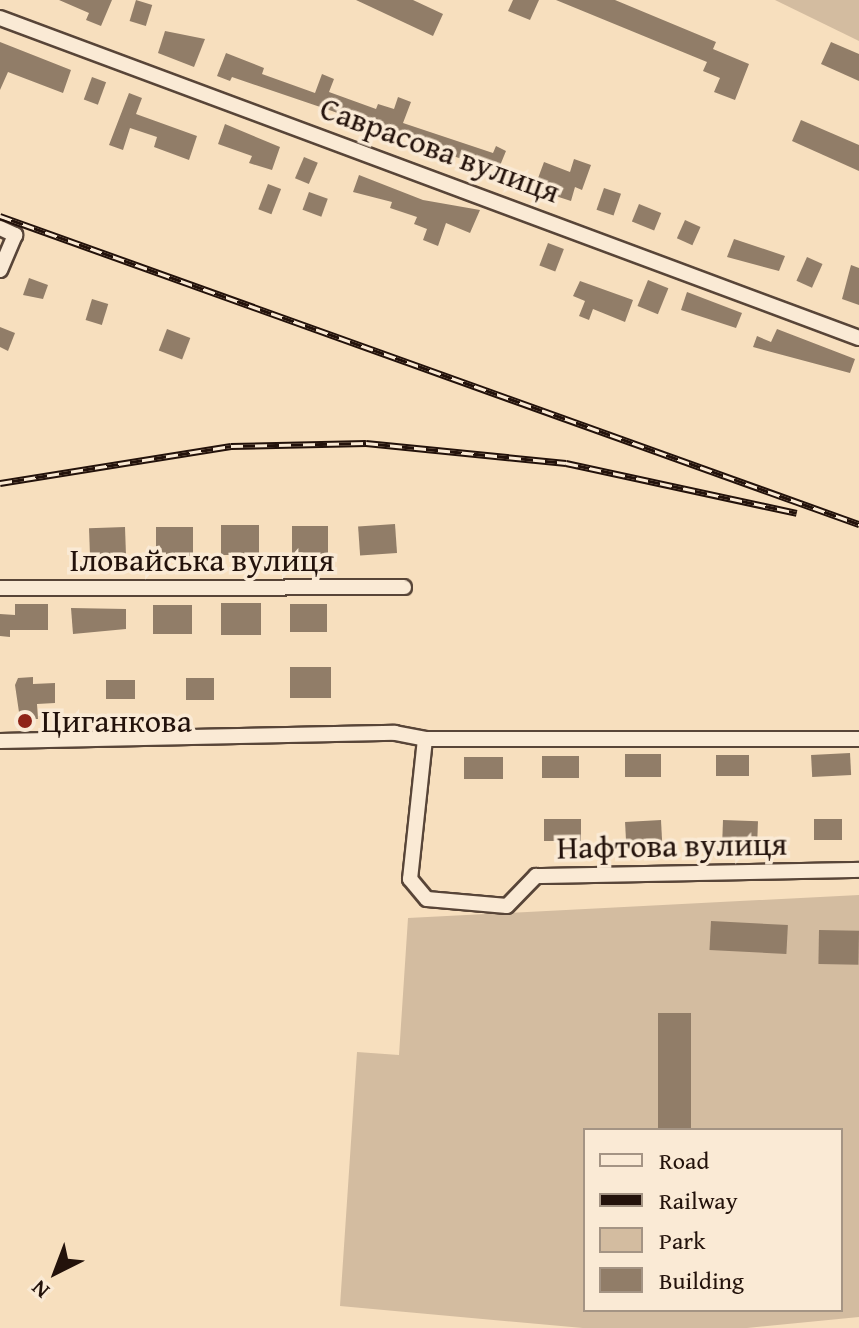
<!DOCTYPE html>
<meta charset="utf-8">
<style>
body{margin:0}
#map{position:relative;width:859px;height:1328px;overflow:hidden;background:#f7dfbe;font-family:"Gentium Book Plus",serif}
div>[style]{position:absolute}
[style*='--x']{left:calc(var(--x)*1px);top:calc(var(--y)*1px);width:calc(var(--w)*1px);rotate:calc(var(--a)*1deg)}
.green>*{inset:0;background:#d3bca0}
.building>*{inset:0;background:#917d68;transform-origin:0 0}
.roads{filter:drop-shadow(2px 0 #584538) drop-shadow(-2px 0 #584538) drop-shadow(0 2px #584538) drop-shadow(0 -2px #584538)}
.minor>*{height:14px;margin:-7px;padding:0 7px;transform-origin:7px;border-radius:7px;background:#faead5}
.rail>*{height:7px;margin-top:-3.5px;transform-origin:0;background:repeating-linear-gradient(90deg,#faead5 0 12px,#23120b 0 24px);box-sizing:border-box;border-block:2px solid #23120b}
.dots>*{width:22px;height:22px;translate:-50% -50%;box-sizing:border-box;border:4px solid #faead5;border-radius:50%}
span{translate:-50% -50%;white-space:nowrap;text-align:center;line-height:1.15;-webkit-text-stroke:7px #faead5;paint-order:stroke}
.street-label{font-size:32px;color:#23120b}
.poi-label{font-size:32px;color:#23120b}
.left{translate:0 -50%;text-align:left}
.legend{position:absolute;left:583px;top:1128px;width:260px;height:184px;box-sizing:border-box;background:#faead5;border:2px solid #a49484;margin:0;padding:10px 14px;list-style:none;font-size:24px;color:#23120b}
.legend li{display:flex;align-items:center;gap:16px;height:40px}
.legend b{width:40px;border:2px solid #a49484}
.north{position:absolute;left:16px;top:1232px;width:80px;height:80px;-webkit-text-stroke:6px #faead5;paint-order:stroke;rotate:222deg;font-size:22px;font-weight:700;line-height:32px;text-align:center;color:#23120b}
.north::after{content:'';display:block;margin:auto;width:28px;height:36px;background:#23120b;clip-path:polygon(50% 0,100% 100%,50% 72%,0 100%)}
</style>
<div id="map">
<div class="green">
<div style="clip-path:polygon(775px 0,859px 0,859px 41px)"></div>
<div style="clip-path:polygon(evenodd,859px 895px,859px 1317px,747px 1328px,583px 1328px,340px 1306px,357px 1052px,399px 1055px,408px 918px,859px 895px,585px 1130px,841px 1130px,841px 1310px,585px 1310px,585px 1130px)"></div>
</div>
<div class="building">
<div style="clip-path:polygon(59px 0,112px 0,101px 26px,86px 20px,89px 13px)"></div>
<div style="left:136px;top:0;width:17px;height:22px;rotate:17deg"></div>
<div style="clip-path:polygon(356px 0,413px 0,443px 14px,433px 36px)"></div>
<div style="clip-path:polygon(513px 0,539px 0,530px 20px,508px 11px)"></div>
<div style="clip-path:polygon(556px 0,615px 0,716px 42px,713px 49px,749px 64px,735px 100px,714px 92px,720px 78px,703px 71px,707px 62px)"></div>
<div style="clip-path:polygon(165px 31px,205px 39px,194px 67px,158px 53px)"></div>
<div style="clip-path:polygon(0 42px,71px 70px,63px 93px,8px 72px,0 90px)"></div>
<div style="clip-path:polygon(831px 42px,859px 54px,859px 81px,821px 64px)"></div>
<div style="clip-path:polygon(226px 53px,264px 68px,262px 74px,315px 93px,322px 74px,334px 79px,329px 92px,376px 109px,378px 104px,394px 109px,398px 97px,411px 102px,403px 123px,493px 153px,496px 146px,506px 151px,499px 168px,477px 159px,475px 164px,332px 111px,232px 77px,230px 81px,217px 76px)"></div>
<div style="left:92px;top:77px;width:15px;height:24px;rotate:20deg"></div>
<div style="clip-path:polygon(129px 93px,142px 98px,136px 114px,197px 136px,189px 160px,154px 147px,157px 137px,130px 128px,123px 150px,109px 145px)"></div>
<div style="clip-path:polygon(801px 120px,859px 145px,859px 171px,792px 141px)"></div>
<div style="clip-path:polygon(225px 124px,280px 147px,272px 170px,249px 163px,252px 156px,218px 144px)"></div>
<div style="left:304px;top:157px;width:15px;height:23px;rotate:23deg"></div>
<div style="clip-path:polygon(574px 159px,591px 165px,582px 190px,575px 187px,571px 201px,534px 189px,544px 162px,570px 172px)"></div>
<div style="clip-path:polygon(359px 175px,423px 200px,480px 210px,470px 233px,446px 223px,438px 246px,423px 240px,427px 229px,414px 224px,417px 217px,390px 208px,392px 202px,353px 192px)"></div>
<div style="left:268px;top:184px;width:14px;height:27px;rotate:21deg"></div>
<div style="left:604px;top:188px;width:18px;height:23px;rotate:19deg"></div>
<div style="left:309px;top:192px;width:20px;height:19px;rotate:20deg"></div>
<div style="left:639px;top:204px;width:24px;height:19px;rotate:22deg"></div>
<div style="left:685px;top:220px;width:17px;height:20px;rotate:24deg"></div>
<div style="clip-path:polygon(734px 239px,785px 256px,779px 271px,727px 257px)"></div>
<div style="left:548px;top:243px;width:17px;height:24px;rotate:21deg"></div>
<div style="left:807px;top:257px;width:17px;height:26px;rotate:24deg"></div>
<div style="clip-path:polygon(851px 265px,859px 268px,859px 305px,842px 299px)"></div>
<div style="clip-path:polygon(29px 278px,48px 285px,43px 299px,23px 295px)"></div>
<div style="left:648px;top:280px;width:22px;height:28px;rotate:22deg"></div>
<div style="clip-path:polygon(580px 281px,633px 300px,625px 322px,593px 309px,589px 320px,579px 316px,585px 301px,573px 296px)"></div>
<div style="clip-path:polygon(687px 292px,742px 313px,736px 328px,681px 310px)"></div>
<div style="left:92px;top:299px;width:17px;height:22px;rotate:17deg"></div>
<div style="clip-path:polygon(0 327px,15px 333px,8px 351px,0 347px)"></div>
<div style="left:167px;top:329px;width:25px;height:23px;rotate:21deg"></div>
<div style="clip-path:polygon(777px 329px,855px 359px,850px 373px,753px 347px,757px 336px,771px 342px)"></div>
<div style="left:395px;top:524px;width:29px;height:37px;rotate:86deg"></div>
<div style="left:259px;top:525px;width:30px;height:38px;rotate:90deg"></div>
<div style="left:328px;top:526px;width:28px;height:36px;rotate:90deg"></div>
<div style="left:125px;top:527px;width:30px;height:36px;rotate:88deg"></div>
<div style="left:193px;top:527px;width:29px;height:37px;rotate:90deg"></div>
<div style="left:221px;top:603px;width:40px;height:32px"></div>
<div style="clip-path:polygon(15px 604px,48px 604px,48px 630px,10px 630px,10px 637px,0 636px,0 614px,15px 615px)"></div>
<div style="left:290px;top:604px;width:37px;height:28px"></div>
<div style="left:153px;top:605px;width:39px;height:29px"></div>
<div style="clip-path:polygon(71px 608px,126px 609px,126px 629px,73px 634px)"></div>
<div style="left:331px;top:667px;width:31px;height:41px;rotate:90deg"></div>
<div style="clip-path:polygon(33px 677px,33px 684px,55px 683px,55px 703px,37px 704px,38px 719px,20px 719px,15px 685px,18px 678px)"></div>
<div style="left:186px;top:678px;width:28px;height:22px"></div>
<div style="left:106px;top:680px;width:29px;height:19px"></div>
<div style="left:850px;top:753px;width:22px;height:39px;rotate:87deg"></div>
<div style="left:661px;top:754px;width:23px;height:36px;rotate:90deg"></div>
<div style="left:716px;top:755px;width:33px;height:21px"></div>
<div style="left:579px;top:756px;width:22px;height:37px;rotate:90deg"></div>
<div style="left:464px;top:757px;width:39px;height:22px"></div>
<div style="left:544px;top:819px;width:37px;height:22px"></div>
<div style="left:814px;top:819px;width:28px;height:21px"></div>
<div style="left:661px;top:820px;width:22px;height:36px;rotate:87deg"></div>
<div style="left:723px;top:820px;width:35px;height:22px;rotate:2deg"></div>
<div style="left:711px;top:921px;width:77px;height:29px;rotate:3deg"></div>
<div style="left:819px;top:930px;width:40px;height:34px;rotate:1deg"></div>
<div style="left:658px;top:1013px;width:33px;height:117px"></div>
</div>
<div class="roads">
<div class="minor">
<div style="--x:0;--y:18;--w:917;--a:20.43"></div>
<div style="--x:0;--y:228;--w:17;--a:25"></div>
<div style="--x:15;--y:235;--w:38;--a:113"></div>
<div style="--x:0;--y:588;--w:404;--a:-0.1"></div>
<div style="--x:425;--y:739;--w:141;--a:96.1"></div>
<div style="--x:410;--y:879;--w:26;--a:50"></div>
<div style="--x:427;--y:899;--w:80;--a:5"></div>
<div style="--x:507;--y:906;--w:42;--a:-46"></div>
<div style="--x:536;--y:876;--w:323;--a:-1.1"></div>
<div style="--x:0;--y:741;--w:395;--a:-1.2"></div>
<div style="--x:395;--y:733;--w:31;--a:11"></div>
<div style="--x:425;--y:739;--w:434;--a:0"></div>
</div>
</div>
<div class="rail">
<div style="--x:0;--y:216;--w:913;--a:19.73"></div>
<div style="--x:0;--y:483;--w:234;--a:-9.1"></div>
<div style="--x:231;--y:446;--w:135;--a:-1.3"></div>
<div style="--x:366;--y:443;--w:201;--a:5.7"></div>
<div style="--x:566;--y:463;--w:236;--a:12.2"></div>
</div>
<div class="dots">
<div style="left:25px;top:721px;background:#8f2418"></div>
</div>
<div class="street-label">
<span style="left:440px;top:150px;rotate:20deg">Саврасова вулиця</span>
<span style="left:202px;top:560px">Іловайська вулиця</span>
<span style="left:672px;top:846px;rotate:-1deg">Нафтова вулиця</span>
</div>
<div class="poi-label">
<span class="left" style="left:41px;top:721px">Циганкова</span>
</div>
<ul class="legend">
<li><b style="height:10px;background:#faead5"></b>Road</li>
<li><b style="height:10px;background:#23120b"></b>Railway</li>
<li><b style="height:22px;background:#d3bca0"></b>Park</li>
<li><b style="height:22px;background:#917d68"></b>Building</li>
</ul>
<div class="north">N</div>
</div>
